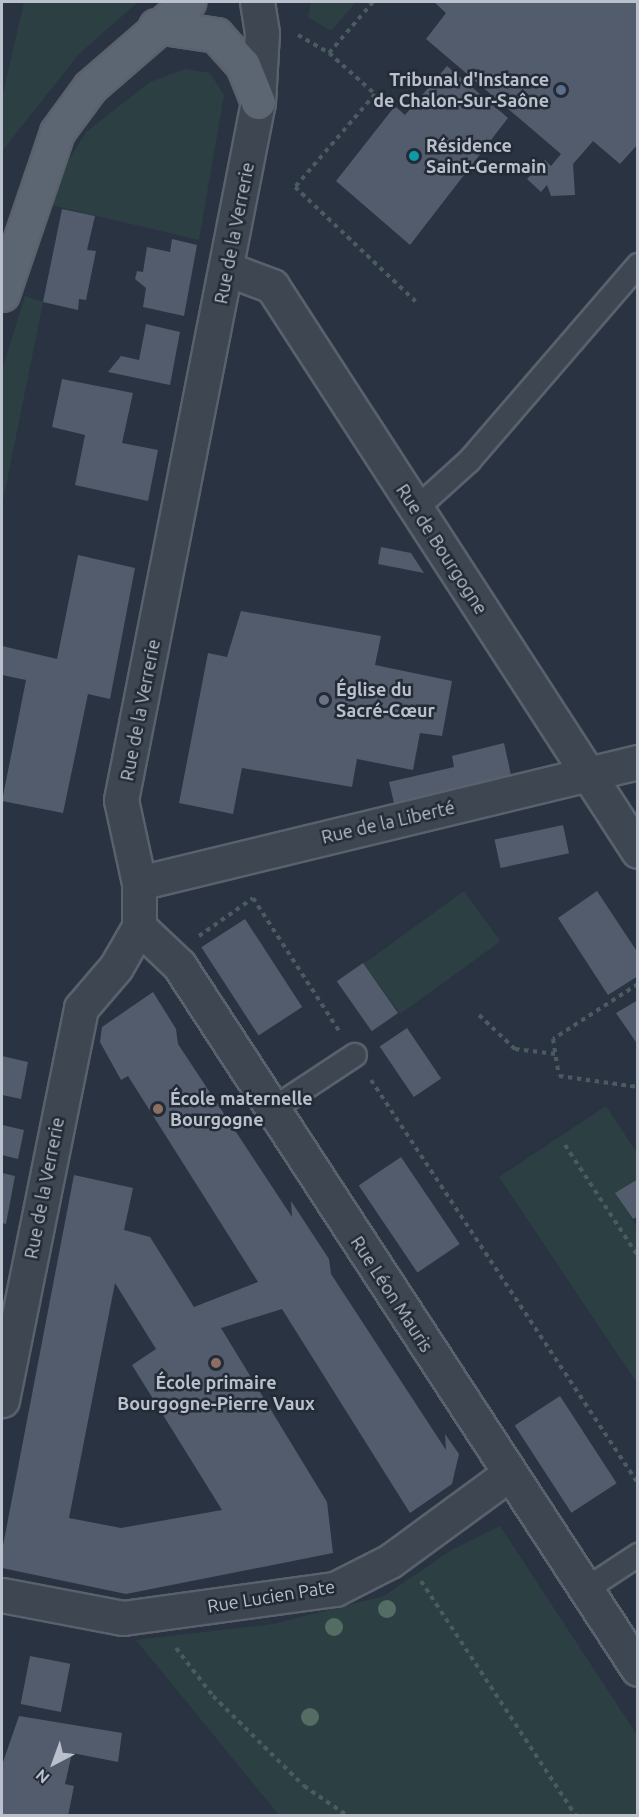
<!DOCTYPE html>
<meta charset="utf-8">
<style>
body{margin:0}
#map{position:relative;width:639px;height:1817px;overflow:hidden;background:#2a3342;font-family:Ubuntu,sans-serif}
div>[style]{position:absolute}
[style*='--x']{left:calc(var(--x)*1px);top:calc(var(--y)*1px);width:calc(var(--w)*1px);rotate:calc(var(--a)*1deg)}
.green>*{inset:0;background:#2c4043;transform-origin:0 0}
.building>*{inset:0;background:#535c6c;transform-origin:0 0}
.path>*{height:4px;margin-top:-2px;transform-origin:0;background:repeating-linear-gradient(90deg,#4a5c60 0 4.5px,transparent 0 9px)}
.roads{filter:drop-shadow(2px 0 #59616c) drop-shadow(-2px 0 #59616c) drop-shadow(0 2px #59616c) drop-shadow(0 -2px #59616c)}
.lane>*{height:22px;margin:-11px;padding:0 11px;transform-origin:11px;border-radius:11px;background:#3e4652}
.street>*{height:33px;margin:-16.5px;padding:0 16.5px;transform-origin:16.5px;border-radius:16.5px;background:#3e4652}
.primary>*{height:33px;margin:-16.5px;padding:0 16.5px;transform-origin:16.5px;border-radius:16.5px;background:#5c6572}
.trees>*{width:18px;height:18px;margin:-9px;border-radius:50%;background:#536c64}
.dots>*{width:16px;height:16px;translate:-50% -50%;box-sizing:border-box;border:3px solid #232b37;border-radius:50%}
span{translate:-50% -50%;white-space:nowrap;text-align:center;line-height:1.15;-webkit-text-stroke:5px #232b37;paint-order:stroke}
.poi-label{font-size:18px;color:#bbc1cc;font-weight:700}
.right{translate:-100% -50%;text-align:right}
.left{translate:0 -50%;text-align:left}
.street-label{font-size:18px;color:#bbc1cc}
.frame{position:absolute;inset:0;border:3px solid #bbc1cc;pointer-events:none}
.north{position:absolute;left:24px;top:1733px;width:60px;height:60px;-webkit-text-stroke:4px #232b37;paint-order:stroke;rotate:221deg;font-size:16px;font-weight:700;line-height:24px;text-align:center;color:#bbc1cc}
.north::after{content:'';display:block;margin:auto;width:21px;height:27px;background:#bbc1cc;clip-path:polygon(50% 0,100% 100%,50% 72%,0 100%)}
</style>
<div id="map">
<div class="green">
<div style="clip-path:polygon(24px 2px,138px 2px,79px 54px,2px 151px,2px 98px)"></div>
<div style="clip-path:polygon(311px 2px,356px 2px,331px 31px,308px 17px)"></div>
<div style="clip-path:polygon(185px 69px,210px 73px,224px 95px,199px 240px,51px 205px,62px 171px,86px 132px,150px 82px)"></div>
<div style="clip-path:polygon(25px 296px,43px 302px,2px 506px,2px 370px)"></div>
<div style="left:464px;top:891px;width:62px;height:124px;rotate:54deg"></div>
<div style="clip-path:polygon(606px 1106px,637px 1153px,637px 1179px,616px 1194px,637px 1227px,637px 1383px,499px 1177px)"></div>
<div style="clip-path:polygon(500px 1526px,637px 1735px,637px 1815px,279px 1815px,136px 1640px,273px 1624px,384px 1596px,450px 1551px)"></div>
</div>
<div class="building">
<div style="clip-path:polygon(434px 2px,638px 2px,638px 144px,620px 164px,593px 141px,573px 164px,575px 195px,551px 196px,547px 185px,541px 192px,527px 179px,545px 160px,551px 166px,561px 154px,426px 39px,446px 13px)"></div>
<div style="clip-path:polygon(447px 66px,508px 118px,410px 245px,336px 181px,395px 106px,405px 115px)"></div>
<div style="clip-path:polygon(62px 209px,95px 216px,87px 250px,96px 251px,86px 300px,79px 299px,78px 310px,43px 302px)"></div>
<div style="clip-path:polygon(172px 239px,197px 245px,184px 316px,143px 307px,146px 288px,135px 279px,137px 271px,143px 272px,147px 247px,170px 252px)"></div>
<div style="clip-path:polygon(146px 324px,180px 332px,170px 385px,108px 372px,121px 356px,139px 360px)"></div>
<div style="clip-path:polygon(62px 379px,133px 393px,122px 443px,158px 450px,148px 501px,75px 485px,85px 435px,52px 427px)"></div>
<div style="clip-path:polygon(381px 547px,411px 553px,424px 573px,378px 564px)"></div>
<div style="clip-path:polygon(78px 555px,135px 568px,110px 699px,88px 694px,63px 813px,2px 801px,26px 680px,2px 675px,2px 646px,57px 659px)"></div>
<div style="clip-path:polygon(241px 611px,381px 636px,375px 665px,452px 681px,442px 736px,420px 733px,413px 770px,357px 759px,352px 787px,242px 768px,233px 814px,179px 803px,208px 653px,227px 657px)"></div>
<div style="clip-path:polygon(504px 743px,511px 775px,394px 803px,389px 782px,454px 767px,452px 756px)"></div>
<div style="left:563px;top:825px;width:29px;height:70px;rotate:78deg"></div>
<div style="clip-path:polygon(597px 891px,638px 953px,638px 976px,608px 995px,558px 918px)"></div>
<div style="left:245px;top:919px;width:105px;height:52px;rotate:57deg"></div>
<div style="left:363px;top:963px;width:61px;height:32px;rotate:55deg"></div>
<div style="clip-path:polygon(evenodd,153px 992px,176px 1029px,178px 1044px,292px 1217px,291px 1201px,329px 1259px,331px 1274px,446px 1450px,445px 1434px,459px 1454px,452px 1484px,410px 1513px,282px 1309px,221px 1328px,327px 1502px,333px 1553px,126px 1594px,2px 1568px,2px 1551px,74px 1175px,133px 1188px,124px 1230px,150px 1237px,194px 1307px,258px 1282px,128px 1076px,121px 1080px,100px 1042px,102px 1027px,153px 992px,115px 1283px,156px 1349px,132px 1365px,222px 1510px,121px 1528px,69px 1518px,115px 1283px)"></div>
<div style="clip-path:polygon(638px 1000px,638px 1045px,616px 1013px)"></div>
<div style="left:407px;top:1028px;width:61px;height:33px;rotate:56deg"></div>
<div style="clip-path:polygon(2px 1056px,28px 1062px,21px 1099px,2px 1095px)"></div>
<div style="clip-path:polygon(2px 1125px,24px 1130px,18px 1159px,2px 1155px)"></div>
<div style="left:401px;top:1157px;width:105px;height:51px;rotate:56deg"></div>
<div style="clip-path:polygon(2px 1173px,15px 1176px,6px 1224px,2px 1223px)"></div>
<div style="clip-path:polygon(638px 1179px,638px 1216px,633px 1219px,615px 1193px)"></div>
<div style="left:560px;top:1396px;width:104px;height:54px;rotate:57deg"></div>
<div style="left:30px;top:1656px;width:41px;height:49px;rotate:11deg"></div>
<div style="clip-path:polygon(19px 1716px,122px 1733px,118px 1762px,72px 1753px,65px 1784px,74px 1786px,68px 1816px,2px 1816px,2px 1765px)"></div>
</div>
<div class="path">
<div style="--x:298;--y:35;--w:36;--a:30"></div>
<div style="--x:329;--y:53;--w:67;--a:-49.2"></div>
<div style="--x:329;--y:53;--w:62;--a:41.7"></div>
<div style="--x:375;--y:94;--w:123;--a:130.7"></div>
<div style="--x:295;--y:187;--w:166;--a:43.5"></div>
<div style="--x:199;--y:936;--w:66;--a:-35.1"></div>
<div style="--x:253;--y:898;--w:158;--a:57.1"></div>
<div style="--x:638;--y:984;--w:101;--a:147.1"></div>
<div style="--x:553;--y:1039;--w:37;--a:81"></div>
<div style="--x:559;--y:1076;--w:80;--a:7.9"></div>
<div style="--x:479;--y:1015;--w:50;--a:43.4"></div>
<div style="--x:515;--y:1049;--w:41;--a:7"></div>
<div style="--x:371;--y:1080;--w:484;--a:56.5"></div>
<div style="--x:565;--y:1145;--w:133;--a:56.7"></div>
<div style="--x:421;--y:1581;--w:282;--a:56.6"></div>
<div style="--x:176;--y:1648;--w:61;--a:52.4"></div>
<div style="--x:213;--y:1696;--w:128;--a:44.7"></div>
<div style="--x:304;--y:1786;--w:53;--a:34.3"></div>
</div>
<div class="roads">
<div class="lane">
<div style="--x:416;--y:509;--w:72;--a:-42.2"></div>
<div style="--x:469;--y:461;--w:259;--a:-49.2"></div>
<div style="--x:273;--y:1109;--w:98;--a:-33.4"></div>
<div style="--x:585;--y:1590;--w:64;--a:-33.4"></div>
</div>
<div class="street">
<div style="--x:227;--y:269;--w:48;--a:20.7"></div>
<div style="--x:272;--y:286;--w:673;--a:57.07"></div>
<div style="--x:139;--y:883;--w:513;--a:-13.63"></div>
<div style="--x:139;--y:927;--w:55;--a:43.5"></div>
<div style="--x:179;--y:965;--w:840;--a:56.9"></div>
<div style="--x:2;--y:1400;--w:400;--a:-78.6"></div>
<div style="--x:81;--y:1008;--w:54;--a:-49.5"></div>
<div style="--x:116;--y:967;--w:46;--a:-60.1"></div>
<div style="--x:139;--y:927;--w:44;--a:-90"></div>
<div style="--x:139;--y:883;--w:85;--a:-102.2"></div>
<div style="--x:121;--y:800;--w:711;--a:-78.9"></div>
<div style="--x:258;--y:102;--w:69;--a:-86.7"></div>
<div style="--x:262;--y:33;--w:31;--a:-99"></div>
<div style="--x:2;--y:1595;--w:123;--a:10.8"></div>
<div style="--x:123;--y:1618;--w:214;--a:-7.8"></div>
<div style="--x:335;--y:1589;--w:62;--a:-27"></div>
<div style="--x:390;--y:1561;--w:147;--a:-36.2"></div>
</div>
<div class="primary">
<div style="--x:156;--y:26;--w:61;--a:8.5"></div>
<div style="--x:216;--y:35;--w:40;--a:48"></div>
<div style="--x:243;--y:65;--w:40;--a:68"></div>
<div style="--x:2;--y:294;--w:171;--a:-71.2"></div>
<div style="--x:57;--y:132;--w:56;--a:-53.7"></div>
<div style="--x:90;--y:87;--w:130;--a:-40.9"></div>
</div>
</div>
<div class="trees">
<div style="left:387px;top:1609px"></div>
<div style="left:334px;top:1627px"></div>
<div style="left:310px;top:1717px"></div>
</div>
<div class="dots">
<div style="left:561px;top:90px;background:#5c6f8a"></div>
<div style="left:414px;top:156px;background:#0f9aa8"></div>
<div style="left:324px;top:700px;background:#6b7280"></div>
<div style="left:158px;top:1109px;background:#8d6e63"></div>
<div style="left:216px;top:1363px;background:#8d6e63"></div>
</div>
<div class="poi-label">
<span class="right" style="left:549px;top:90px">Tribunal d'Instance<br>de Chalon-Sur-Saône</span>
<span class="left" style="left:426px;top:156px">Résidence<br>Saint-Germain</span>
<span class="left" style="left:336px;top:700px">Église du<br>Sacré-Cœur</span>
<span class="left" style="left:170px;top:1109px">École maternelle<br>Bourgogne</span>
<span style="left:216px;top:1393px">École primaire<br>Bourgogne-Pierre Vaux</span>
</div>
<div class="street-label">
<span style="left:234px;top:233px;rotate:-79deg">Rue de la Verrerie</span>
<span style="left:442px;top:549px;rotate:57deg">Rue de Bourgogne</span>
<span style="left:140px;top:710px;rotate:-79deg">Rue de la Verrerie</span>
<span style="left:388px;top:822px;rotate:-13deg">Rue de la Liberté</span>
<span style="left:44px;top:1188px;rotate:-79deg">Rue de la Verrerie</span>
<span style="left:392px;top:1294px;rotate:57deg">Rue Léon Mauris</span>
<span style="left:271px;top:1596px;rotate:-9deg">Rue Lucien Pate</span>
</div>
<div class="frame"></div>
<div class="north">N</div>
</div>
